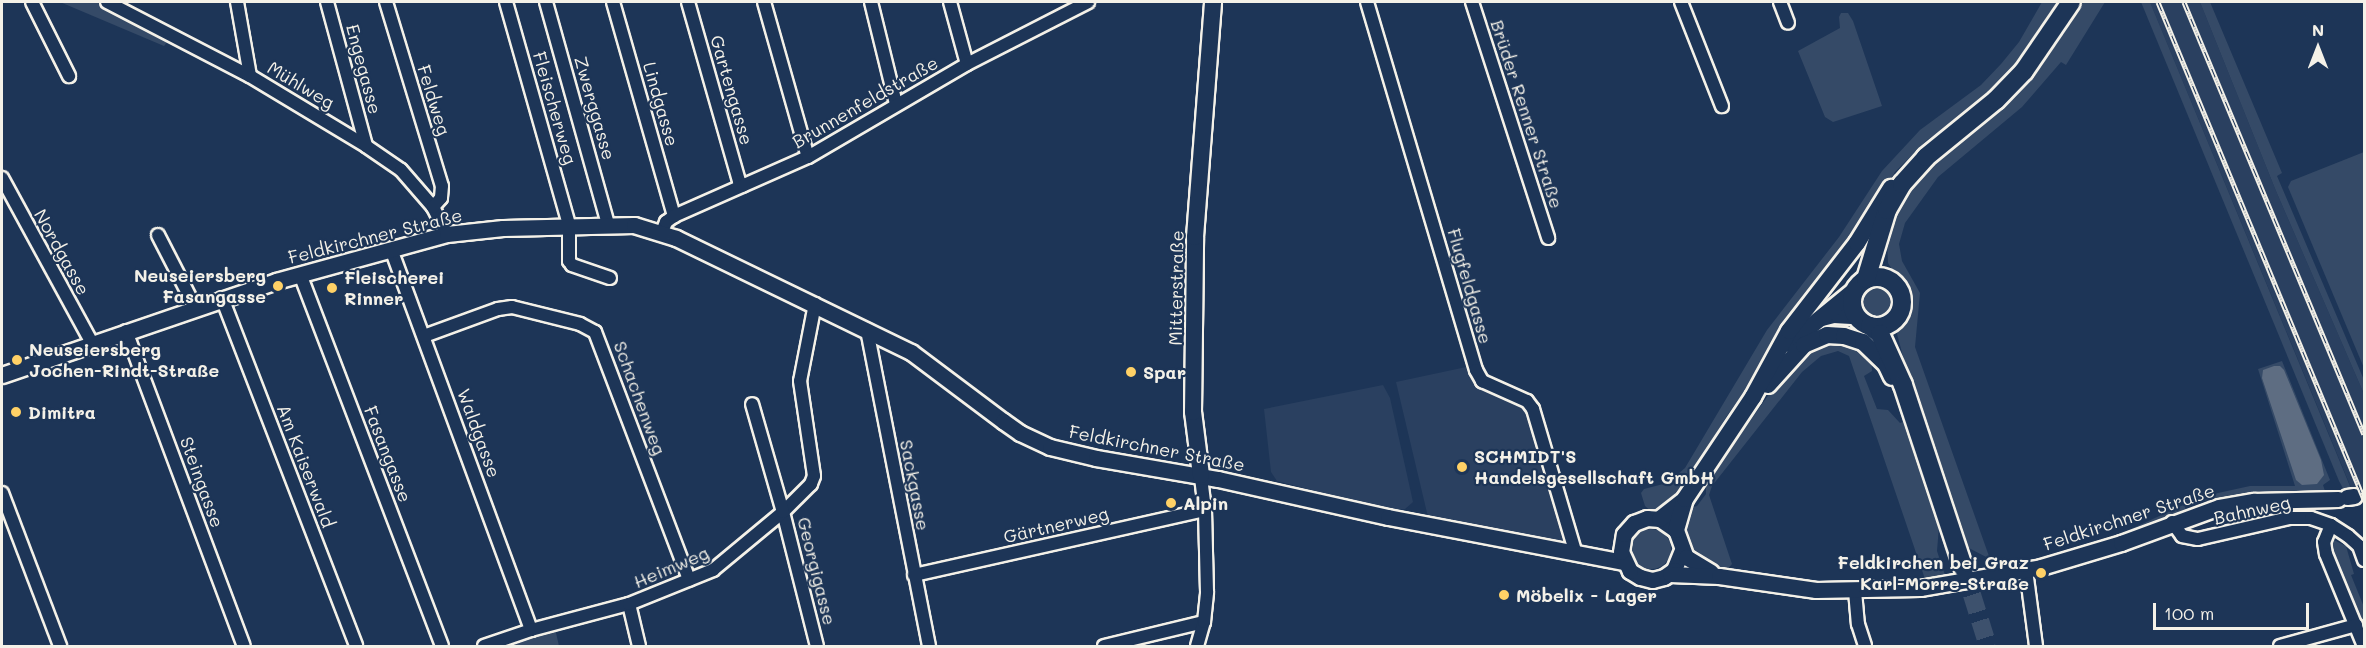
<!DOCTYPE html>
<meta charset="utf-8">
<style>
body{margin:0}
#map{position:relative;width:2366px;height:648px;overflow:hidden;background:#1d3557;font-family:Mali,sans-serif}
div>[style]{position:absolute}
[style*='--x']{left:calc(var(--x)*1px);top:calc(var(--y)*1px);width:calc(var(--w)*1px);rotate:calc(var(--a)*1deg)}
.built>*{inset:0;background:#2a4060}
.green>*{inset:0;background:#354a67}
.round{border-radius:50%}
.water>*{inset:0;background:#5e6d82}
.primary-tunnel>*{height:18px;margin-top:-9px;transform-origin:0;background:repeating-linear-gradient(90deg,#3d516d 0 18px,transparent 0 27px)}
.roads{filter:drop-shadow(2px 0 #f4f1e8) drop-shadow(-2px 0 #f4f1e8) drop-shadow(0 2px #f4f1e8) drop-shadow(0 -2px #f4f1e8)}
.minor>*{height:12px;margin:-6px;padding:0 6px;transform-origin:6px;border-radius:6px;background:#1d3557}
.tertiary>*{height:15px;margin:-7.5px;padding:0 7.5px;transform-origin:7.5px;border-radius:7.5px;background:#1d3557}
.secondary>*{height:16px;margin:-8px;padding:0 8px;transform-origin:8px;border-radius:8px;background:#1d3557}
.primary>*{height:18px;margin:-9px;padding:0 9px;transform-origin:9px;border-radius:9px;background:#1d3557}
.primary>.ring{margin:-9px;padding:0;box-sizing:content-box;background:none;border:18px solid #1d3557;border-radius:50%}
.rail>*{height:5px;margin-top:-2.5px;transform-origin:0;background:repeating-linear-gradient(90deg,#1d3557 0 9px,#f4f1e8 0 18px);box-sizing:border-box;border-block:2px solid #f4f1e8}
.dots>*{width:16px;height:16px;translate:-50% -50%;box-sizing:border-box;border:3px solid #1d3557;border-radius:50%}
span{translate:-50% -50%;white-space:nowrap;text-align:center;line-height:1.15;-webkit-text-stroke:4.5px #1d3557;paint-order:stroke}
.street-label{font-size:18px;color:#f4f1e8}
.poi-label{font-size:18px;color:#f4f1e8;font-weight:700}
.right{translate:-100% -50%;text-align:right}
.left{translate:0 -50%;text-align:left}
.frame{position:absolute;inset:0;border:3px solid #f4f1e8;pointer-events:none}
.north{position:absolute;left:2288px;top:18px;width:60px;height:60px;-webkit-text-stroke:4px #1d3557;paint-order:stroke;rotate:0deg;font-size:16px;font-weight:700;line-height:24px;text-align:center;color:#f4f1e8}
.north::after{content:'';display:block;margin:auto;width:21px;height:27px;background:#f4f1e8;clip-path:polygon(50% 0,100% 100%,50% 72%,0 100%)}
.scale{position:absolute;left:2153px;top:603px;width:156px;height:27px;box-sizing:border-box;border:3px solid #f4f1e8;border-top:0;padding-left:8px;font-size:18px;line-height:21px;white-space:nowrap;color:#f4f1e8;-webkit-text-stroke:4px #1d3557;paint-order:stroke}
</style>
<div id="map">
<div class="built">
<div style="clip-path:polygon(2150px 2px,2200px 2px,2276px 191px,2364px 394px,2364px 487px,2352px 490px)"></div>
<div style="clip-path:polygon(1471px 366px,1476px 386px,1527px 406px,1567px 537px,1566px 543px,1428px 517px,1396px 382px)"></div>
<div style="clip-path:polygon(1383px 385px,1390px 398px,1413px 502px,1405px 509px,1389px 510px,1277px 481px,1271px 472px,1264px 409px)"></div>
</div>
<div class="green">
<div style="clip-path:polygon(60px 2px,102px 2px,168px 41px,164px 46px)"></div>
<div style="clip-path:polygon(2042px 2px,2064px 2px,2019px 69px,1975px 108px,1927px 140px,1895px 172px,1874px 208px,1726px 417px,1681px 493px,1671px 506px,1653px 513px,1645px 506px,1641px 493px,1644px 489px,1667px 483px,1685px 468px,1767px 330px,1839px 237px,1882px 171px,1920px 130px,1981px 85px,2001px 64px,2019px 42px)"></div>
<div style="clip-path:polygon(2079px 2px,2105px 2px,2066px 65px,2061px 62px,2022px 107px,1938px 177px,1905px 223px,1899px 244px,1902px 261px,1920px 293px,1915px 347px,1990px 559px,1965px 546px,1904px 360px,1897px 334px,1908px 308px,1907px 293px,1888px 263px,1887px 241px,1897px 206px,1921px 171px,2027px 79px)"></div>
<div style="clip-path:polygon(2141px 2px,2150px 2px,2352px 491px,2345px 492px,2339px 481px)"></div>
<div style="clip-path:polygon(2200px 2px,2210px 2px,2282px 173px,2277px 176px,2364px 380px,2364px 394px,2276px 191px)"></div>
<div style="clip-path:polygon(1841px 13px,1848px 13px,1853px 21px,1882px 106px,1833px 122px,1825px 117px,1798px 51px,1840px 28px,1839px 17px)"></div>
<div style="clip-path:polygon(2364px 152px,2364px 368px,2288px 187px,2291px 181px)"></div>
<div class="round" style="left:1861px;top:286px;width:30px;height:30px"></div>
<div style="clip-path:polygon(1840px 339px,1871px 355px,1872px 371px,1864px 376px,1877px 409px,1888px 410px,1900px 423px,1903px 422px,1939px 526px,1937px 551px,1945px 575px,1925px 579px,1849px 356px,1838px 351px,1821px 356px,1802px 372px,1712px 486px,1709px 495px,1732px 564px,1726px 571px,1694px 558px,1685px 529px,1690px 508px,1697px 506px,1706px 494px,1706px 483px,1782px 376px,1810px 346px)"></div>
<div style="clip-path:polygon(2282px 361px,2330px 480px,2323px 485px,2325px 491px,2333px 490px,2335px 493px,2209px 503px,2207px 500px,2185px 507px,2186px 511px,2131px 533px,2027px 565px,2003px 566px,2075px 549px,2116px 536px,2181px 506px,2218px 493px,2250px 486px,2295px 486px,2258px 369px)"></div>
<div class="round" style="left:1631px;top:529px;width:40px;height:40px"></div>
<div style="clip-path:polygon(2334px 540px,2346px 546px,2354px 574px,2351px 575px,2364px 607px,2364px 640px,2329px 547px)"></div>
<div style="clip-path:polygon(554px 624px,559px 646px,490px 646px)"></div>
</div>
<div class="water">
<div style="clip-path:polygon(2274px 366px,2280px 366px,2284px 370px,2321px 460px,2324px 475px,2317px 484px,2302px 485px,2296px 480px,2262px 378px,2263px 370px)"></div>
</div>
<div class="primary-tunnel">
<div style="--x:1964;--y:569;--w:81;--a:72.7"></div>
</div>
<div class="roads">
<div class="minor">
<div style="--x:32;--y:2;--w:83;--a:63.4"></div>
<div style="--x:107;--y:2;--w:161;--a:27.4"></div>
<div style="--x:250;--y:76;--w:135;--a:31.1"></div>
<div style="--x:366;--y:146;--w:42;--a:34.4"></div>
<div style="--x:401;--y:170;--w:49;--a:49.1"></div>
<div style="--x:433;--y:207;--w:30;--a:63"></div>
<div style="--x:237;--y:2;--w:75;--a:80"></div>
<div style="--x:327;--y:2;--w:149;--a:74.8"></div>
<div style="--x:386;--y:2;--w:192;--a:73.1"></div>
<div style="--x:442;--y:186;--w:12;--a:95"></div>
<div style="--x:441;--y:198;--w:12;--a:132"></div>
<div style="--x:506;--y:2;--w:232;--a:74.2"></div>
<div style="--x:569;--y:225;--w:36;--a:90"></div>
<div style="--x:569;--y:261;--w:5;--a:53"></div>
<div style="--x:572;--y:265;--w:40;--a:18.9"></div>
<div style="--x:546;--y:2;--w:230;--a:74.4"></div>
<div style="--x:613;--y:2;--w:223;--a:74.1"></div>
<div style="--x:688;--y:2;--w:186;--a:74.1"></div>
<div style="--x:739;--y:181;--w:6;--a:51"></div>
<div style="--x:764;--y:2;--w:161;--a:74.2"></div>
<div style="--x:871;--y:2;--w:105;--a:76.2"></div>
<div style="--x:950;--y:2;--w:64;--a:74.7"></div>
<div style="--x:1367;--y:2;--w:384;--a:73.5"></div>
<div style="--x:1476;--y:370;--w:13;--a:61"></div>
<div style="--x:1482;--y:381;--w:49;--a:24"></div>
<div style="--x:1527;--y:401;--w:10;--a:53"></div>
<div style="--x:1533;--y:409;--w:148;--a:73.5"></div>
<div style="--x:1472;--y:2;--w:248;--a:72.1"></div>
<div style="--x:1681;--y:2;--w:112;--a:68.5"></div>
<div style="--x:1780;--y:2;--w:22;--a:69"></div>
<div style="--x:2;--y:178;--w:188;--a:61.4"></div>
<div style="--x:662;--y:232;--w:11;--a:-68"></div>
<div style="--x:666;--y:222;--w:10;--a:-37"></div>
<div style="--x:674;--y:216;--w:146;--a:-23.8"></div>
<div style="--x:808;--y:157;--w:184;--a:-30.3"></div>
<div style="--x:967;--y:64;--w:136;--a:-27.1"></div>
<div style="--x:158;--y:235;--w:81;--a:62.8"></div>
<div style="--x:391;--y:249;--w:406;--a:69.8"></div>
<div style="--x:300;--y:274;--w:398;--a:69.1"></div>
<div style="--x:222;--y:298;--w:373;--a:68.9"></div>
<div style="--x:815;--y:304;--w:78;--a:101"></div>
<div style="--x:800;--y:381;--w:96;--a:81.6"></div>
<div style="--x:814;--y:476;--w:9;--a:111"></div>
<div style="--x:811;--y:484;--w:40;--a:135"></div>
<div style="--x:783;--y:512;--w:138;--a:75.8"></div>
<div style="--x:867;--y:330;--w:322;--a:78.9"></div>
<div style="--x:126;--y:331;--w:336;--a:69.5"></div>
<div style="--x:424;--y:336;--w:79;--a:-20"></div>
<div style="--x:498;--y:309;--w:14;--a:-8"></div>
<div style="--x:512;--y:307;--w:70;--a:14"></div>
<div style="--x:580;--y:324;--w:17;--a:28"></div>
<div style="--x:595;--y:332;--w:265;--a:69.2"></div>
<div style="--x:2;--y:493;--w:164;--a:69.2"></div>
<div style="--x:2172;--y:522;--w:17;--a:54"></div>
<div style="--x:2182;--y:536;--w:16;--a:11"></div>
<div style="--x:2198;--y:539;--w:93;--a:-13"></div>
<div style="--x:2289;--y:518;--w:22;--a:0"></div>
<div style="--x:2311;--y:518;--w:21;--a:19"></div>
<div style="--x:2331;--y:525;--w:20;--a:33"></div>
<div style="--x:2348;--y:536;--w:15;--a:42"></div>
<div style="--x:2359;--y:546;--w:15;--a:70"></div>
<div style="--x:2331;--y:525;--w:18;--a:112"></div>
<div style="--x:2324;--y:542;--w:12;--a:81"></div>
<div style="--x:2326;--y:554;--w:100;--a:67.6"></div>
<div style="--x:2026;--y:570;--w:77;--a:82.5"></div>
<div style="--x:914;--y:575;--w:298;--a:-12.6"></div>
<div style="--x:1855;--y:591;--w:33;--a:85"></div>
<div style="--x:1858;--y:624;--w:23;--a:72"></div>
<div style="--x:629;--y:604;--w:43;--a:76.6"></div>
<div style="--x:484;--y:646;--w:50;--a:-18.8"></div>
<div style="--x:531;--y:630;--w:101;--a:-14.9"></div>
<div style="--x:629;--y:604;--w:91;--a:-22"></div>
<div style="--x:713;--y:570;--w:91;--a:-39.6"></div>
<div style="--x:783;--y:512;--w:112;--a:-106"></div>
<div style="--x:1104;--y:646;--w:103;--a:-13.5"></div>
<div style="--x:1197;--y:646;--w:25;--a:-74"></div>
<div style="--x:1204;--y:622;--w:30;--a:-84"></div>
<div style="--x:1207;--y:592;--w:82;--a:-91.4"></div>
<div style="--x:1205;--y:510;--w:35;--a:-97"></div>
<div style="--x:2280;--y:646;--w:79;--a:-15.4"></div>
</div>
<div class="tertiary">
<div style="--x:2;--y:375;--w:290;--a:-18.9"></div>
<div style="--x:276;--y:281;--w:177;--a:-15.4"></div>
<div style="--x:447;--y:234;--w:56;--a:-6.1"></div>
<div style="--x:503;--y:228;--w:131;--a:-1.3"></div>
<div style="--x:634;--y:225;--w:44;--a:17.2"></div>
<div style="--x:676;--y:238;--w:261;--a:25.9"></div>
<div style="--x:911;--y:352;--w:115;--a:36.9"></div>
<div style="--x:1003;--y:421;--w:21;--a:35"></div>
<div style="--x:1020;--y:433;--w:33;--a:25"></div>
<div style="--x:1050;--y:447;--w:47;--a:13.4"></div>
<div style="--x:1096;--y:458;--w:124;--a:9.8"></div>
<div style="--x:1218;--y:479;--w:174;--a:12.6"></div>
<div style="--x:1388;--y:517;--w:239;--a:10.8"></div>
<div style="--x:2347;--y:497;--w:7;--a:-8"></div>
<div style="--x:1682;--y:550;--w:22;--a:112"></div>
<div style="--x:1674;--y:570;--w:12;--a:145"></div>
<div style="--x:1664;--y:577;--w:12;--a:166"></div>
<div style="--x:1652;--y:580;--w:12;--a:-166"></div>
<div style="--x:1640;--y:577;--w:12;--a:-149"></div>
<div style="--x:1630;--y:571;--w:21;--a:-115"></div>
<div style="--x:1621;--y:552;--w:18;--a:-81"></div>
<div style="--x:1624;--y:534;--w:15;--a:-48"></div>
<div style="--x:1634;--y:523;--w:14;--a:-21"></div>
<div style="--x:1647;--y:518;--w:13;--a:4"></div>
<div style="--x:1660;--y:519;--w:19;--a:35"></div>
<div style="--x:1676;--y:530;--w:29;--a:70"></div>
<div style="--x:1686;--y:557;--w:29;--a:31"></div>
<div style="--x:1670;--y:574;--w:49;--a:2.3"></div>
<div style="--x:1719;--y:576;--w:98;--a:8.2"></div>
<div style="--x:1816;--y:590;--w:104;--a:-1.1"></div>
<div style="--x:1920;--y:588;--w:123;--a:-9.8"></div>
<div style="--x:2041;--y:567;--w:84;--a:-16.7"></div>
<div style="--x:2121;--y:543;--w:104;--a:-20.2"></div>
<div style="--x:2219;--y:507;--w:36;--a:-10"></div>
<div style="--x:2254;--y:501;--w:84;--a:-1.4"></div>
</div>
<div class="secondary">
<div style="--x:1822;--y:318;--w:12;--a:-14"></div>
<div style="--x:1834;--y:315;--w:22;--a:3"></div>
<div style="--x:1789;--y:344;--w:85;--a:-39.3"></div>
<div style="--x:1768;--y:385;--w:54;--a:-48"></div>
<div style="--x:1804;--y:345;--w:25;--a:-23"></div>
<div style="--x:1827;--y:335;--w:17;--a:3"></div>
<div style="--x:1844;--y:336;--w:20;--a:18"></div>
<div style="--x:1863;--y:342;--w:32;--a:44"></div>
<div style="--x:1886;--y:364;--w:14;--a:65"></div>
<div style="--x:1201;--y:475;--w:64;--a:-97.2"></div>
<div style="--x:1193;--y:412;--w:175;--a:-89.3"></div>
<div style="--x:1195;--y:237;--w:236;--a:-85.6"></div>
<div style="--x:1660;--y:519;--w:28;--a:-38"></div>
<div style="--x:1676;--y:530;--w:32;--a:-74"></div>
<div style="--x:1685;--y:499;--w:123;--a:-56.3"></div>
<div style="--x:1753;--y:397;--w:75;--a:-61.4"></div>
<div style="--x:1789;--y:331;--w:111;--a:-52.3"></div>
<div style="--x:1857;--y:243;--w:65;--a:-58.3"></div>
</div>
<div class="primary">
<div class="ring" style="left:1852px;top:277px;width:32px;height:32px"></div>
<div style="--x:1866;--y:279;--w:72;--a:-73.1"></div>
<div style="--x:1887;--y:210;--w:30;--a:-60"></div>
<div style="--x:1902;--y:184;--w:36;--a:-48"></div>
<div style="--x:1926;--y:157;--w:90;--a:-39.2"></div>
<div style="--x:1996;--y:100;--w:40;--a:-46"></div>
<div style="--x:2024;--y:71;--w:83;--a:-55.7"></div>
<div style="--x:1870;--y:326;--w:13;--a:39"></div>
<div style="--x:1880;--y:334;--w:56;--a:65.7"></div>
<div style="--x:1903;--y:385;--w:194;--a:71.7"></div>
</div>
</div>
<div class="rail">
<div style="--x:2158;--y:2;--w:538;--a:67.49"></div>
<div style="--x:2184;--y:2;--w:468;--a:67.4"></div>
</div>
<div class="dots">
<div style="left:278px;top:286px;background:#ffd166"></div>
<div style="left:332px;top:288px;background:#ffd166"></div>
<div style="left:17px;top:360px;background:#ffd166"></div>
<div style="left:1131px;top:372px;background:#ffd166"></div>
<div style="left:16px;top:412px;background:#ffd166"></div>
<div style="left:1462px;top:467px;background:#ffd166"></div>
<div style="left:1171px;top:503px;background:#ffd166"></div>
<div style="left:2041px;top:573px;background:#ffd166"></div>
<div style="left:1504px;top:595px;background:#ffd166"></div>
</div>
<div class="street-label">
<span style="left:364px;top:69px;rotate:75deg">Engegasse</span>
<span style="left:301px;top:85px;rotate:31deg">Mühlweg</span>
<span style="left:732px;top:90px;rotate:74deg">Gartengasse</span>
<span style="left:434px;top:100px;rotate:73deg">Feldweg</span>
<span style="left:865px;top:102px;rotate:-30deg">Brunnenfeldstraße</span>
<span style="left:661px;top:104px;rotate:74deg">Lindgasse</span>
<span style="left:555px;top:108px;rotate:74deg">Fleischerweg</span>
<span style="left:595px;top:108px;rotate:74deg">Zwerggasse</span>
<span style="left:1527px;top:114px;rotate:72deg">Brüder Renner Straße</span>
<span style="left:375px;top:236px;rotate:-14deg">Feldkirchner Straße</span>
<span style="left:62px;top:252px;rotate:61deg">Nordgasse</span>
<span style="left:1470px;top:286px;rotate:74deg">Flugfeldgasse</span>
<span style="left:1176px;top:288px;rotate:-89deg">Mitterstraße</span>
<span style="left:640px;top:398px;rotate:70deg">Schachenweg</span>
<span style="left:479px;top:433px;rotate:70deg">Waldgasse</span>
<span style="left:1157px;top:448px;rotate:11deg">Feldkirchner Straße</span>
<span style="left:388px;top:454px;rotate:69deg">Fasangasse</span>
<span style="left:306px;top:466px;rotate:69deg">Am Kaiserwald</span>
<span style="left:202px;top:482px;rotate:70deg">Steingasse</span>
<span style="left:915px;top:485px;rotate:79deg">Sackgasse</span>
<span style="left:2252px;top:510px;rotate:-12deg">Bahnweg</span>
<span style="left:2129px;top:517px;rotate:-18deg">Feldkirchner Straße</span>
<span style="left:1056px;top:525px;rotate:-13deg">Gärtnerweg</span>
<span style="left:671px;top:567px;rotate:-23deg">Heimweg</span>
<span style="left:817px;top:571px;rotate:76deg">Georgigasse</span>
</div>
<div class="poi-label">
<span class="right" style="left:266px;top:286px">Neuseiersberg<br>Fasangasse</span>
<span class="left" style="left:344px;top:288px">Fleischerei<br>Rinner</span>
<span class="left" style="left:29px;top:360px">Neuseiersberg<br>Jochen-Rindt-Straße</span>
<span class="left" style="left:1143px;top:372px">Spar</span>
<span class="left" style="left:28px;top:412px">Dimitra</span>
<span class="left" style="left:1474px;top:467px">SCHMIDT'S<br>Handelsgesellschaft GmbH</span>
<span class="left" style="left:1183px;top:503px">Alpin</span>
<span class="right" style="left:2029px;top:573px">Feldkirchen bei Graz<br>Karl-Morre-Straße</span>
<span class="left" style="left:1516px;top:595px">Möbelix - Lager</span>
</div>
<div class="frame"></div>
<div class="north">N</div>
<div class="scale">100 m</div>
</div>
